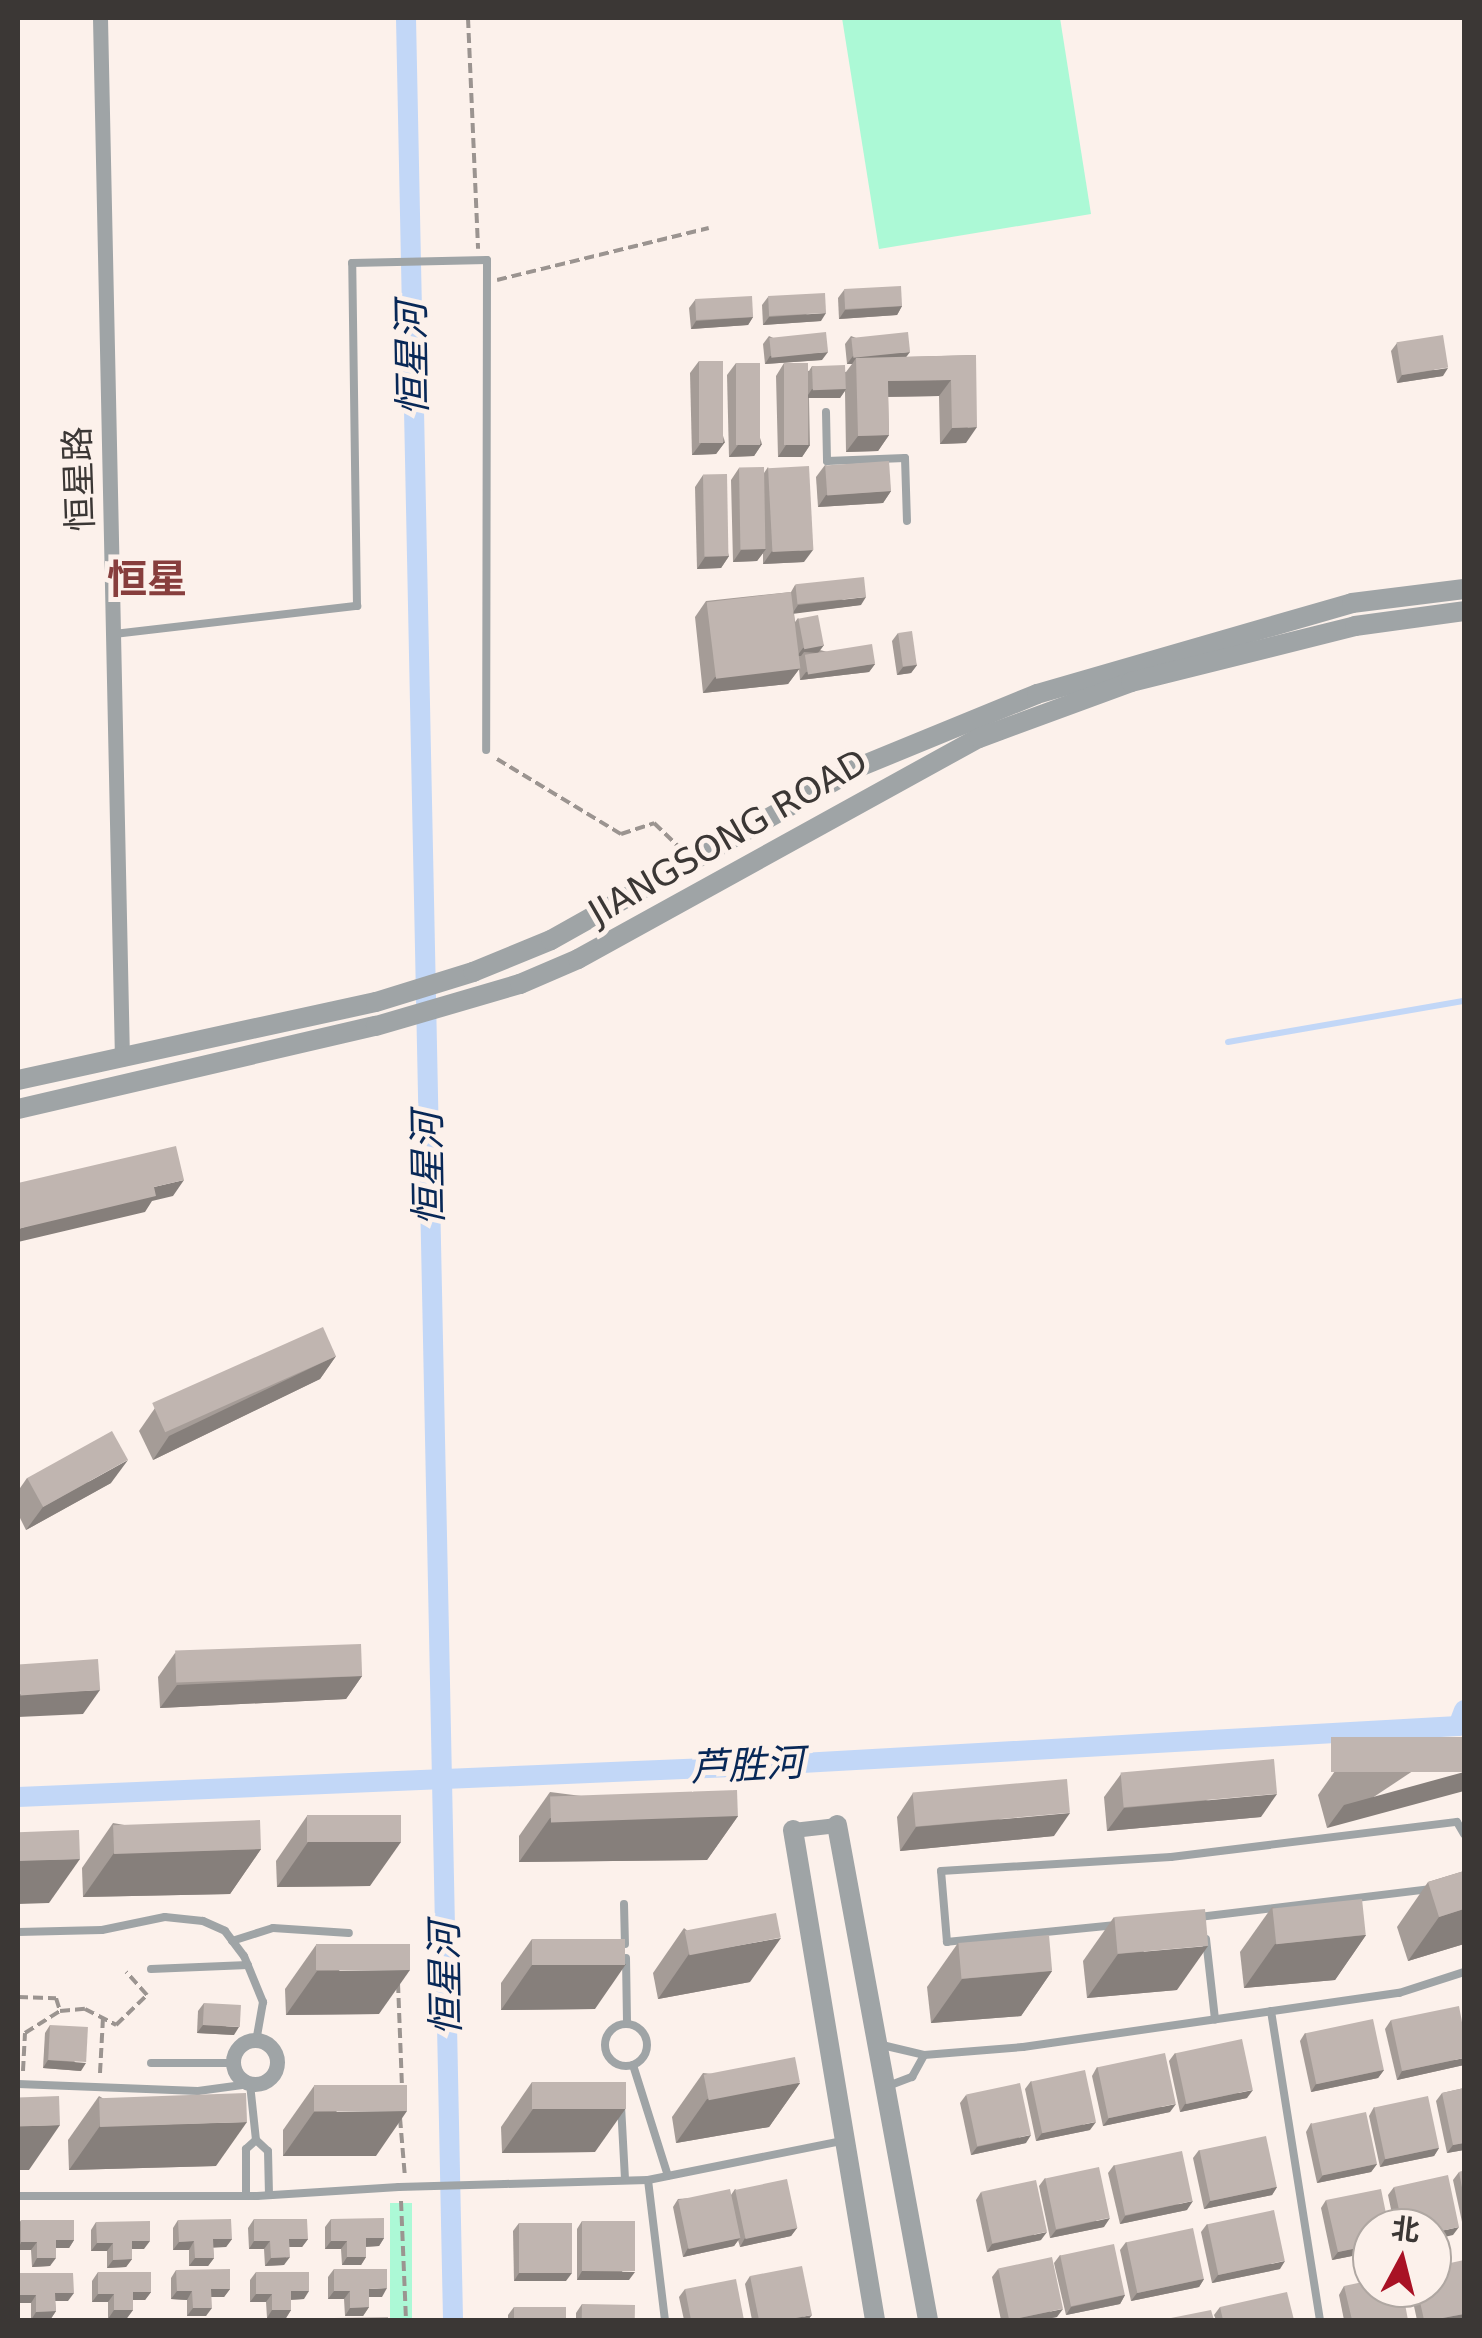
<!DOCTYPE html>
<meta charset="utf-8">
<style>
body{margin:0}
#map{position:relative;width:1482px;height:2338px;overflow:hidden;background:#fcf1eb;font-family:"DejaVu Sans","Noto Sans SC",sans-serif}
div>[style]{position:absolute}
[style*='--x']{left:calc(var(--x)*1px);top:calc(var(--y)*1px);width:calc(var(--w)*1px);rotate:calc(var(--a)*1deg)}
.green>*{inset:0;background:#acf9d6;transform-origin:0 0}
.stream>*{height:6px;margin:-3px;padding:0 3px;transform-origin:3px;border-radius:3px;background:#c2d7f7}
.canal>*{height:20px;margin:-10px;padding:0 10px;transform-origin:10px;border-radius:10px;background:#c2d7f7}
.path>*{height:4px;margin-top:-2px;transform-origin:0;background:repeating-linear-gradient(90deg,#9b9490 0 10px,transparent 0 15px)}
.service>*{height:8px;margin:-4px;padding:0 4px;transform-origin:4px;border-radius:4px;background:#9fa4a6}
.service>.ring{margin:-4px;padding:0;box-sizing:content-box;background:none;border:8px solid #9fa4a6;border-radius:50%}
.minor>*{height:15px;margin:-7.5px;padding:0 7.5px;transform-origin:7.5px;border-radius:7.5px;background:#9fa4a6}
.minor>.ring{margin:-7.5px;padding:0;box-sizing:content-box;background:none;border:15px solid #9fa4a6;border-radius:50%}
.tertiary>*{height:20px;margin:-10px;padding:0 10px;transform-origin:10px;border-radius:10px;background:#9fa4a6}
.service-bridge>*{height:8px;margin:-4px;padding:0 4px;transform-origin:4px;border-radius:4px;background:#9fa4a6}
.wall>*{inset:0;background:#a59c97}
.shaded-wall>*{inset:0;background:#867f7b}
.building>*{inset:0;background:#c0b5b0;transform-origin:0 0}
span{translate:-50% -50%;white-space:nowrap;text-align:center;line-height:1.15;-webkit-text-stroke:10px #fcf1eb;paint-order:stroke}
.street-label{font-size:35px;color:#3b3735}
.water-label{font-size:38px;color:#082857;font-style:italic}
.quarter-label{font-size:40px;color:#873e3d;font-weight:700}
.frame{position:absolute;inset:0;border:20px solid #3b3735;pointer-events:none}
.north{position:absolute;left:1352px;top:2208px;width:100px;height:100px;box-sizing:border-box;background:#fcf1eb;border:2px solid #afa7a2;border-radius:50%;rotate:7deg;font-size:28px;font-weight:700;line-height:40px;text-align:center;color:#3b3735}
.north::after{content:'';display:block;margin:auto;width:35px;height:45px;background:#a91225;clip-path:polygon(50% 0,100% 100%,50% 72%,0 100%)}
</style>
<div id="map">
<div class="green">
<div style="clip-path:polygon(842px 18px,1060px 18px,1091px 214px,879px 249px)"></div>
<div style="left:412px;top:2203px;width:117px;height:22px;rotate:90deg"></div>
</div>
<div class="stream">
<div style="--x:1228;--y:1042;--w:240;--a:-9.9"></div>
</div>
<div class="canal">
<div style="--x:406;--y:18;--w:2302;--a:88.83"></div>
<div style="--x:18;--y:1797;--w:715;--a:-2.41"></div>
<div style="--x:732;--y:1767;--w:727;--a:-3.23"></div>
<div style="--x:1458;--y:1726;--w:17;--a:-69"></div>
</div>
<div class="path">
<div style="--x:468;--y:18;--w:231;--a:87.5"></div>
<div style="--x:497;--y:280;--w:218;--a:-13.8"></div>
<div style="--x:497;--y:759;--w:145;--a:31.2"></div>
<div style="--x:621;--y:834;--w:35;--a:-18"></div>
<div style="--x:654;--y:823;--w:35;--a:44"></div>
<div style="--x:398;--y:1983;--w:105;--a:87.8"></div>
<div style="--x:18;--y:1997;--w:38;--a:2"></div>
<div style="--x:56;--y:1998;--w:14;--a:73"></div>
<div style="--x:60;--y:2011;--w:25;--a:-5"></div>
<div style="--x:85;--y:2009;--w:35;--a:27"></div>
<div style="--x:116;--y:2025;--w:43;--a:-44.1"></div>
<div style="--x:147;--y:1995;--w:31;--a:-132"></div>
<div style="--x:23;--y:2071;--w:38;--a:-87"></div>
<div style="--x:25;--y:2033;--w:41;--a:-32.2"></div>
<div style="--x:100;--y:2073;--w:55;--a:-86.9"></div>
<div style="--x:400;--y:2118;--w:59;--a:85.2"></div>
<div style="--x:401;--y:2201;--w:119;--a:87.6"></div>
</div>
<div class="service">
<div style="--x:826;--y:412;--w:49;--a:88.8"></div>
<div style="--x:827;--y:461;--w:78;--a:-2.2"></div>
<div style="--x:905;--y:458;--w:63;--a:88.2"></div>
<div style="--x:114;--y:634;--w:245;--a:-6.6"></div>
<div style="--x:357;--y:606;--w:343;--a:-90.8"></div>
<div style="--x:352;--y:263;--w:135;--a:-1.3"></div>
<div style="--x:487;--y:260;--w:490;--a:90.1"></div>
<div style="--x:624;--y:1904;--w:40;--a:88.6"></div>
<div style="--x:1199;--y:1917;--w:232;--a:-6.9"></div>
<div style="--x:1116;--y:1925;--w:170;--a:174.3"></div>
<div style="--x:947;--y:1942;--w:71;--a:-94.8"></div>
<div style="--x:941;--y:1871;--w:230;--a:-3.5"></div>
<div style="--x:1171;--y:1857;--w:288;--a:-7"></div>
<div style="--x:1457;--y:1822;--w:14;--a:60"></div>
<div style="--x:18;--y:1932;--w:84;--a:-1.4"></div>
<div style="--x:102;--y:1930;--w:64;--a:-11.7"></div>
<div style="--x:165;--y:1917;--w:38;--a:6"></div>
<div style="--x:203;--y:1921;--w:24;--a:24"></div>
<div style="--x:225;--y:1931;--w:31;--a:53"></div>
<div style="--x:244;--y:1956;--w:50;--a:67.6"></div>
<div style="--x:263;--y:2002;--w:39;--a:100"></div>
<div style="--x:1206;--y:1939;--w:81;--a:83.6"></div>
<div style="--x:232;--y:1941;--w:43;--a:-17.6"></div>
<div style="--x:273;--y:1928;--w:76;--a:3.8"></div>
<div style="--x:626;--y:1958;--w:66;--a:89.1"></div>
<div style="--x:151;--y:1969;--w:97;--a:-2.4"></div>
<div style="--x:1271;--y:2011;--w:313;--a:81"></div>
<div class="ring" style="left:605px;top:2024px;width:34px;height:34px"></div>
<div style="--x:882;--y:2045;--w:43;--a:13.4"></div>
<div style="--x:924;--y:2055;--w:99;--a:-4.6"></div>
<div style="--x:1023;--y:2047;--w:380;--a:-8.2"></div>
<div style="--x:1399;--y:1993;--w:68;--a:-17.9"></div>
<div style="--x:151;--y:2063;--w:82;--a:0"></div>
<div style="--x:633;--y:2065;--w:116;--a:72.5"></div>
<div style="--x:18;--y:2084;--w:180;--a:2.2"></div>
<div style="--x:198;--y:2091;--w:52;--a:-7.7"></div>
<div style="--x:250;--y:2084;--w:56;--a:83.9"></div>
<div style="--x:256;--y:2140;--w:16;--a:43"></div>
<div style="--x:268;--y:2151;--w:44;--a:88.7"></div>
<div style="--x:888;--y:2086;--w:26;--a:-21"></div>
<div style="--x:912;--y:2077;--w:25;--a:-61"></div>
<div style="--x:621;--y:2105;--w:75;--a:86.9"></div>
<div style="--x:648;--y:2180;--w:141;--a:83.1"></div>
<div style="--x:505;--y:2184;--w:143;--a:-1.6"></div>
<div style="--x:648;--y:2180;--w:197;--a:-11.4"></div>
<div style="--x:18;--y:2196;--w:239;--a:0"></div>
<div style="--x:257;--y:2196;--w:142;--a:-3.6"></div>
<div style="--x:246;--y:2196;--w:47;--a:-90"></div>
<div style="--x:246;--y:2149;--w:13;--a:-42"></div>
</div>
<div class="minor">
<div style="--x:100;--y:18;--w:1041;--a:88.79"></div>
<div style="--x:793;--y:1830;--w:44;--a:-6.5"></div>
<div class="ring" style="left:233px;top:2040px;width:29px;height:29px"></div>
</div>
<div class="tertiary">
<div style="--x:18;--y:1080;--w:366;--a:-12.3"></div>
<div style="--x:376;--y:1002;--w:102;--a:-17.2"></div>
<div style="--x:473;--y:972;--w:84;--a:-22.3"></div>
<div style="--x:551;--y:940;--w:353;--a:-29.3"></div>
<div style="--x:859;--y:767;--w:192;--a:-22.3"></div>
<div style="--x:1037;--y:694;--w:328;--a:-16.1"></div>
<div style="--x:1352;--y:603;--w:113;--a:-7.1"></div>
<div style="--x:18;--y:1109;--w:367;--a:-13.1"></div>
<div style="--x:376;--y:1026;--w:150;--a:-16.3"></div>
<div style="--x:520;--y:984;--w:63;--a:-23.3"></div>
<div style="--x:578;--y:959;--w:458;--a:-28.9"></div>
<div style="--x:979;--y:738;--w:162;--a:-20.2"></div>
<div style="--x:1131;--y:682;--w:231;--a:-14"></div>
<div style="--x:1355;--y:626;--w:110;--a:-7.8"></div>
<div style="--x:837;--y:1825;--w:503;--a:79.58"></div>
<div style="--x:793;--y:1830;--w:497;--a:80.5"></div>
</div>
<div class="service-bridge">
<div style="--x:399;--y:2187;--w:106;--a:-1.6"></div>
</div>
<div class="wall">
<div style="clip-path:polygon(844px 290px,902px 306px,897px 315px,839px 319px,838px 298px)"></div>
<div style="clip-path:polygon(768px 297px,821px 321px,763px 325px,762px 305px)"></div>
<div style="clip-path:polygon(695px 300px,753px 317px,748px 325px,691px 329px,689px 308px)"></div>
<div style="clip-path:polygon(769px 336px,822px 360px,765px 364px,763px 344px)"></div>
<div style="clip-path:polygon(851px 336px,906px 357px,976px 355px,966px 443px,940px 444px,939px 396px,888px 397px,889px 435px,878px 451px,846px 452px,845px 391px,840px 398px,809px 398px,810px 445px,802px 457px,778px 457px,776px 376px,784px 363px,809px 371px,812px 366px,846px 372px,852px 364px,847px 364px,845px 344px)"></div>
<div style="clip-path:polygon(1397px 343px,1443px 376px,1397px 383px,1391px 351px)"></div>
<div style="clip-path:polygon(699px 361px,725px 442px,716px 454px,692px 455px,690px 373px)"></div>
<div style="clip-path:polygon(736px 363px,762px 444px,754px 456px,729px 457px,727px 375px)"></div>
<div style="clip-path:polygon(825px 465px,891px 491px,883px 503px,818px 507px,816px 477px)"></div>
<div style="clip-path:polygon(768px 467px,804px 562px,763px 564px,763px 553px,757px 561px,733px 562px,731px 480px,739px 468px,764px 473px)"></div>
<div style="clip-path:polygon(703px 475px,729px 556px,721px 568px,697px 569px,695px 487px)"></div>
<div style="clip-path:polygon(795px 585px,861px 605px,794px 613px,795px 622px,798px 618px,824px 645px,820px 650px,875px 664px,869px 672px,800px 680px,799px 669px,788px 684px,703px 693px,695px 617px,706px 601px,791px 592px)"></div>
<div style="clip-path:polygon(898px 633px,917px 665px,911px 673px,897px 675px,892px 641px)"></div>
<div style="clip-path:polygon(336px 1356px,320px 1379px,153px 1460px,139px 1431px,155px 1408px)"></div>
<div style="clip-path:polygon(27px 1478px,111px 1483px,26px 1530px,18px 1514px,18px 1491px)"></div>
<div style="clip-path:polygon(175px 1653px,362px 1676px,346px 1699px,160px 1708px,158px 1677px)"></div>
<div style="clip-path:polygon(1464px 1737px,1327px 1828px,1318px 1795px,1335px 1771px)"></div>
<div style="clip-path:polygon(1121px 1774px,1261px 1817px,1107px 1831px,1104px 1797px)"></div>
<div style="clip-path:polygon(550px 1792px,738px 1816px,707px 1860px,519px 1862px,519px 1836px)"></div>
<div style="clip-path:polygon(913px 1793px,1054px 1836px,900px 1851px,897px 1817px)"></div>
<div style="clip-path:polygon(307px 1816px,370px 1886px,277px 1887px,276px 1861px)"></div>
<div style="clip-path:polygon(113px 1823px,261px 1849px,230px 1894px,83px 1897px,82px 1868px)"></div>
<div style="clip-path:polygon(1464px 1871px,1464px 1944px,1408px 1961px,1397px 1927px,1428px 1882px)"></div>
<div style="clip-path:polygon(1272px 1907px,1366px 1935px,1335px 1980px,1244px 1988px,1240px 1952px)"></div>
<div style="clip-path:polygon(1114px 1917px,1177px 1990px,1087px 1998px,1083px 1961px)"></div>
<div style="clip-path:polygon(684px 1928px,750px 1982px,658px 1999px,653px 1973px)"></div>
<div style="clip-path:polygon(532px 1939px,595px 2009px,501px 2010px,501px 1983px)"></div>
<div style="clip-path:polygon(958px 1943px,1052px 1971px,1021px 2016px,931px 2023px,927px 1987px)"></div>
<div style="clip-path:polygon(316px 1945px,379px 2014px,286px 2015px,285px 1989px)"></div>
<div style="clip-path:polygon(204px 2003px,234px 2035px,197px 2033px,198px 2011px)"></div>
<div style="clip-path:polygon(1391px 2020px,1464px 2065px,1397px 2080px,1385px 2029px)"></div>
<div style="clip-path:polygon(50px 2025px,81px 2071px,43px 2068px,45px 2033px)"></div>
<div style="clip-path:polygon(1305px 2033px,1384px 2070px,1378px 2078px,1311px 2092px,1300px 2041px)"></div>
<div style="clip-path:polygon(1175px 2053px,1247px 2098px,1180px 2112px,1169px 2061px)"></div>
<div style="clip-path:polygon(1097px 2067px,1170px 2112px,1103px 2126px,1092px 2076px)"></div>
<div style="clip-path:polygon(703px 2073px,800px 2083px,769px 2127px,676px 2143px,672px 2117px)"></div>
<div style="clip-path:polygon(1031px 2081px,1090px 2130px,1036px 2141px,1025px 2089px)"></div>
<div style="clip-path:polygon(532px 2082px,595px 2152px,502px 2153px,501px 2127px)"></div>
<div style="clip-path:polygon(314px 2086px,376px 2156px,283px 2156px,283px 2130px)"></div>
<div style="clip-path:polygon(1464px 2088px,1464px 2150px,1447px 2153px,1436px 2101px,1442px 2093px)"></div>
<div style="clip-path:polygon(966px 2095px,1026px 2143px,971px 2155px,960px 2103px)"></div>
<div style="clip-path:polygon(99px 2096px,216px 2166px,69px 2170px,68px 2140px)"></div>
<div style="clip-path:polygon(1374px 2107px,1439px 2148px,1434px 2156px,1380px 2167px,1369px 2116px)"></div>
<div style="clip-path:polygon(1311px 2123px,1377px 2164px,1371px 2172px,1317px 2183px,1306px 2132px)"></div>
<div style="clip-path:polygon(1199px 2150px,1277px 2187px,1272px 2195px,1204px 2209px,1193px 2158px)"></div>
<div style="clip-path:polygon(1114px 2165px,1187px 2210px,1120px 2224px,1108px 2173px)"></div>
<div style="clip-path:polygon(1464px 2171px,1464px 2231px,1453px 2180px,1459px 2172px)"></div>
<div style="clip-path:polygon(1045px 2178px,1104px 2227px,1050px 2238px,1039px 2186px)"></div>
<div style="clip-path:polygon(1394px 2187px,1453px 2235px,1432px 2228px,1395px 2228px,1388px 2195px)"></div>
<div style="clip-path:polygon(735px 2189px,797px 2228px,791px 2236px,740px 2247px,738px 2240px,734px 2246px,683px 2257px,673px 2207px,678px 2199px,731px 2195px)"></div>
<div style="clip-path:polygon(981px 2192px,1041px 2240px,987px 2252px,976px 2200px)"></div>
<div style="clip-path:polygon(1326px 2200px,1372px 2228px,1372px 2252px,1332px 2260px,1321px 2208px)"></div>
<div style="clip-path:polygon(254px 2219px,308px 2239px,302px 2247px,289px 2247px,284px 2265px,265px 2266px,264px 2249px,249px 2249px,248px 2228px)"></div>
<div style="clip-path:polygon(331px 2219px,384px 2238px,379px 2246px,366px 2247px,366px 2257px,361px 2265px,342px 2265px,341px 2249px,325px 2249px,325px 2227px)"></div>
<div style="clip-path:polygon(21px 2220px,74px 2240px,69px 2248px,56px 2248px,50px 2266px,32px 2267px,31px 2250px,18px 2250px,18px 2225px)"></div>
<div style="clip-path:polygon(178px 2220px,232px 2239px,226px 2247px,213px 2247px,214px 2258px,208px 2266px,189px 2266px,189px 2250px,173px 2250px,173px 2228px)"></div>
<div style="clip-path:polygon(582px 2221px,629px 2280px,577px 2280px,577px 2229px)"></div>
<div style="clip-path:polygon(96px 2222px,144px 2249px,132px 2249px,132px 2259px,126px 2267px,107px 2268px,107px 2251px,91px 2251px,91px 2230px)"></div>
<div style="clip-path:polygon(519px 2223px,566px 2281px,514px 2281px,513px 2231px)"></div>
<div style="clip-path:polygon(1207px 2224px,1280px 2269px,1212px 2283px,1201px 2232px)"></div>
<div style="clip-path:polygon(1126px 2242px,1204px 2279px,1199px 2287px,1131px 2301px,1120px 2250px)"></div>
<div style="clip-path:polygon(1060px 2255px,1125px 2295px,1120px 2304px,1066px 2315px,1054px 2263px)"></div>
<div style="clip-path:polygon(1464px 2260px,1464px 2320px,1417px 2320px,1410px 2288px,1432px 2288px)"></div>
<div style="clip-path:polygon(334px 2269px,382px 2297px,369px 2297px,369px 2307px,363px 2316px,345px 2316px,344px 2299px,328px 2299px,328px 2277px)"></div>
<div style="clip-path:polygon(998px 2269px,1057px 2317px,1041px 2320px,1001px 2320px,992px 2277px)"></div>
<div style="clip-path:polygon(176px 2270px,230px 2289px,224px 2297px,211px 2297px,206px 2316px,187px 2316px,187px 2300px,171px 2299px,171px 2278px)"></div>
<div style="clip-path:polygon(98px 2272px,151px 2292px,145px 2300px,133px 2300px,133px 2310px,127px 2318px,108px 2319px,108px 2302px,92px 2302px,92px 2281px)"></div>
<div style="clip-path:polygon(256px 2272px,304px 2299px,291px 2300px,291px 2310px,286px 2318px,267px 2318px,266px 2302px,250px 2302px,250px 2280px)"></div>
<div style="clip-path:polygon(20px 2273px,68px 2301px,55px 2301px,56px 2311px,50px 2320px,31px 2320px,31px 2303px,18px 2303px,18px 2277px)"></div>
<div style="clip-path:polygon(750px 2276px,808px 2320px,752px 2320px,745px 2284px)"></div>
<div style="clip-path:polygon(1344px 2286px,1408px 2320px,1344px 2320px,1339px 2295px)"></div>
<div style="clip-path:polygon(685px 2289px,744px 2320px,684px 2320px,679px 2297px)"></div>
<div style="clip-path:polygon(582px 2304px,635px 2320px,576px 2320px,576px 2313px)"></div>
<div style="clip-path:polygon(514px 2307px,566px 2320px,508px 2320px,508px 2315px)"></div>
<div style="clip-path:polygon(1220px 2307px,1294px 2320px,1216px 2320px,1214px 2315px)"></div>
</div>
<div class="shaded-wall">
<div style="clip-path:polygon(902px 306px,897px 315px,839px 319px,845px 310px)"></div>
<div style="clip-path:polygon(826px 313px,821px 321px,763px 325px,769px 317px)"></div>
<div style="clip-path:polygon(753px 317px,748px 325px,691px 329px,696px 321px)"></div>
<div style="clip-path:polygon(828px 352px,822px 360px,765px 364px,770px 356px)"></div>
<div style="clip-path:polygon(910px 352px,904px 360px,856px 358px,852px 364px,847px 364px,853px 356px)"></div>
<div style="clip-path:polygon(1448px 368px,1443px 376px,1397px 383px,1402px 375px)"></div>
<div style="clip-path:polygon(951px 380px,939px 396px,877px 397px,888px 381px)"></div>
<div style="clip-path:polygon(812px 389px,846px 389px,840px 398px,806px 398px)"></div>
<div style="clip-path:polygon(977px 427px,966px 443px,940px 444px,952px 428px)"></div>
<div style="clip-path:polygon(889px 435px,878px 451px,846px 452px,858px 436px)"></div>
<div style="clip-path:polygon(725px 442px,716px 454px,692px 455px,701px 443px)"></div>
<div style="clip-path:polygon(762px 444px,754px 456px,729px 457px,738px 445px)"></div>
<div style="clip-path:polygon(786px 445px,810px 445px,802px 457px,778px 457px)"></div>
<div style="clip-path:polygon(891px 491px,883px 503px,818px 507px,826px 495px)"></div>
<div style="clip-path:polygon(766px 549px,757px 561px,733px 562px,741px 550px)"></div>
<div style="clip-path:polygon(813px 550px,804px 562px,763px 564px,772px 551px)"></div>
<div style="clip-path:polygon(729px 556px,721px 568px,697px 569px,705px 557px)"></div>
<div style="clip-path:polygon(866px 597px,861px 605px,792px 614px,798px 605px)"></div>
<div style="clip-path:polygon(824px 645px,818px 653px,804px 652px,801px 656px,797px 656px,803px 648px)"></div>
<div style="clip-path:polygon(875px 664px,869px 672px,800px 680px,806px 672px)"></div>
<div style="clip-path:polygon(917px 665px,911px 673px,897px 675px,903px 667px)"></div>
<div style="clip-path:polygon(800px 668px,788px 684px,703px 693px,715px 677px)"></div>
<div style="clip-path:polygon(184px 1180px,173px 1196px,152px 1201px,145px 1212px,18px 1242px,18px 1229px,154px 1187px)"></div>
<div style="clip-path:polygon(336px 1356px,320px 1379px,153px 1460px,169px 1436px)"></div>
<div style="clip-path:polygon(128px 1460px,111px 1483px,26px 1530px,43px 1507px)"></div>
<div style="clip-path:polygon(362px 1676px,346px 1699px,160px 1708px,177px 1685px)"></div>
<div style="clip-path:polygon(100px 1690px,83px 1714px,18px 1717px,18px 1694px)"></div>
<div style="clip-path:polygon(1464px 1772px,1464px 1791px,1327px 1828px,1344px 1805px)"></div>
<div style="clip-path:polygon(1277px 1794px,1261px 1817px,1107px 1831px,1124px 1808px)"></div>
<div style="clip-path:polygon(1070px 1813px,1054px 1836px,900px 1851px,916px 1827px)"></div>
<div style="clip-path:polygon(738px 1816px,707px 1860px,519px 1862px,550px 1818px)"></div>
<div style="clip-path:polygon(308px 1842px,401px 1842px,370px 1886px,277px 1887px)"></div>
<div style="clip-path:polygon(261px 1849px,230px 1894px,83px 1897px,114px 1853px)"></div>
<div style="clip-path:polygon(80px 1859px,49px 1903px,18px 1904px,18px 1860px)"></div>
<div style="clip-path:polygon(1464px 1909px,1464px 1944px,1408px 1961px,1439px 1917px)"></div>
<div style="clip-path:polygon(1366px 1935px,1335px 1980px,1244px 1988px,1275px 1944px)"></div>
<div style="clip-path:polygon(781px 1938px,750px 1982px,658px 1999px,689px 1954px)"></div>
<div style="clip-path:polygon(1208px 1946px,1177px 1990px,1087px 1998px,1118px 1954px)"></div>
<div style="clip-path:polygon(626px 1964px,595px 2009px,501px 2010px,532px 1965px)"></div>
<div style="clip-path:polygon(410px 1970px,379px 2014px,286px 2015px,317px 1971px)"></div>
<div style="clip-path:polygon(1052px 1971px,1021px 2016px,931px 2023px,962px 1979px)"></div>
<div style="clip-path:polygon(203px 2025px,239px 2027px,234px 2035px,197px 2033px)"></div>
<div style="clip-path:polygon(1464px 2058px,1464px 2065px,1397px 2080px,1402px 2071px)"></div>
<div style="clip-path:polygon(48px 2060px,86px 2063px,81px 2071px,43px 2068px)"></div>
<div style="clip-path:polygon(1384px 2070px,1378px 2078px,1311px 2092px,1316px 2084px)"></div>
<div style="clip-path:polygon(800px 2083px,769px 2127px,676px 2143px,707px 2099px)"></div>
<div style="clip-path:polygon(1253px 2090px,1247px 2098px,1180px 2112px,1185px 2104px)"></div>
<div style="clip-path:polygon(1176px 2104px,1170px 2112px,1103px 2126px,1109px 2118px)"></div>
<div style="clip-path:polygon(626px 2108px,595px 2152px,502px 2153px,533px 2109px)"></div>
<div style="clip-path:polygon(407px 2111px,376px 2156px,283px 2156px,314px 2112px)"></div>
<div style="clip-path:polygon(247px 2122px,216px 2166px,69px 2170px,100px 2126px)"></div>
<div style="clip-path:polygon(1096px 2122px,1090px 2130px,1036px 2141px,1042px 2133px)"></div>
<div style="clip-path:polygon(60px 2125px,29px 2170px,18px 2170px,18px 2126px)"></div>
<div style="clip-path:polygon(1031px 2135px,1026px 2143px,971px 2155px,977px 2147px)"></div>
<div style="clip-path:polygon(1464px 2143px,1464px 2150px,1447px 2153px,1453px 2145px)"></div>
<div style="clip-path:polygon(1439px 2148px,1434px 2156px,1380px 2167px,1385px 2159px)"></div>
<div style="clip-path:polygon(1377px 2164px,1371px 2172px,1317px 2183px,1323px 2175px)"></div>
<div style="clip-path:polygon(1277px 2187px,1272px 2195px,1204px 2209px,1210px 2201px)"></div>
<div style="clip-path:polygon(1193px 2201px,1187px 2210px,1120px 2224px,1125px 2216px)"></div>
<div style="clip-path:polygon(1110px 2218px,1104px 2227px,1050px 2238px,1056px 2230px)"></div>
<div style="clip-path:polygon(1459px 2227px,1453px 2235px,1432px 2240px,1432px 2233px)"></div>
<div style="clip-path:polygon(797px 2228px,791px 2236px,740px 2247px,745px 2238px)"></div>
<div style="clip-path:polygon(1047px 2232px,1041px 2240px,987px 2252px,992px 2244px)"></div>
<div style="clip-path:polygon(366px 2238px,384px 2238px,379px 2246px,360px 2247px)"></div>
<div style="clip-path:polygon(740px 2238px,734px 2246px,683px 2257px,688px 2248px)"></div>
<div style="clip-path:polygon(213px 2239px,232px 2239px,226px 2247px,208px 2248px)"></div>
<div style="clip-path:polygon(289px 2239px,308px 2239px,302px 2247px,283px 2247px)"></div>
<div style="clip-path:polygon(56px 2240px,74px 2240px,69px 2248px,50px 2248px)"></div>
<div style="clip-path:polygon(132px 2241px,150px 2241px,144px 2249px,126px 2249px)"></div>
<div style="clip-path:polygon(194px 2241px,189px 2250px,173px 2250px,179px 2242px)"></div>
<div style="clip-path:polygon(254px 2241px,270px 2241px,264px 2249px,249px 2249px)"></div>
<div style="clip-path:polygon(331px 2241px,347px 2241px,341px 2249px,325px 2249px)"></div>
<div style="clip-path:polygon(21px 2242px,37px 2242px,31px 2250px,18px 2250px)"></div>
<div style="clip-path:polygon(97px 2243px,113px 2243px,107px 2251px,91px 2251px)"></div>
<div style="clip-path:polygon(1372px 2245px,1372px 2252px,1332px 2260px,1338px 2252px)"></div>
<div style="clip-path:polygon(290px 2257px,284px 2265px,265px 2266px,271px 2258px)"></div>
<div style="clip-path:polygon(347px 2257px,366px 2257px,361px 2265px,342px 2265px)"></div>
<div style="clip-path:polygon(37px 2258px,56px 2258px,50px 2266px,32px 2267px)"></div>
<div style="clip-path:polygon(195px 2258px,214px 2258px,208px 2266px,189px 2266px)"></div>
<div style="clip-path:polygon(132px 2259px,126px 2267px,107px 2268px,113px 2260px)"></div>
<div style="clip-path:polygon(1285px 2261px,1280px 2269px,1212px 2283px,1218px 2275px)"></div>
<div style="clip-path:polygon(582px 2271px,635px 2272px,629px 2280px,577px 2280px)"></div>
<div style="clip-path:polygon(519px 2273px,572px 2273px,566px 2281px,514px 2281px)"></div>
<div style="clip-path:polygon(1204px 2279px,1199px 2287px,1131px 2301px,1137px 2293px)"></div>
<div style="clip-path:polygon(387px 2288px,382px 2297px,363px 2297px,369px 2289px)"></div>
<div style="clip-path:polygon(211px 2289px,230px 2289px,224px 2297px,206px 2297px)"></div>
<div style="clip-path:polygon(177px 2291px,192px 2291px,187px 2300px,171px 2299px)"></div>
<div style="clip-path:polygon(291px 2291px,309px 2291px,304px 2299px,285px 2300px)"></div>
<div style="clip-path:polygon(334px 2291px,350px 2291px,344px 2299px,328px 2299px)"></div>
<div style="clip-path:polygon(133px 2292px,151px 2292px,145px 2300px,127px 2300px)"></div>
<div style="clip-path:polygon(55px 2293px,74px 2293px,68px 2301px,49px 2301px)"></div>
<div style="clip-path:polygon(98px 2294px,114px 2294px,108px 2302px,92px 2302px)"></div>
<div style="clip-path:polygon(256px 2294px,272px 2294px,266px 2302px,250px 2302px)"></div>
<div style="clip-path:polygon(20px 2295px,36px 2295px,31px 2303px,18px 2303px,18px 2299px)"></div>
<div style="clip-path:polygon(1125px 2295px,1120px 2304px,1066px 2315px,1071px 2307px)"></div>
<div style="clip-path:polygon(369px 2307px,363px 2316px,345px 2316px,350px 2308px)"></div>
<div style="clip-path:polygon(193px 2308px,212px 2308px,206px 2316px,187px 2316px)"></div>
<div style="clip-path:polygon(1063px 2309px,1057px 2317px,1041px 2320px,1009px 2320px)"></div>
<div style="clip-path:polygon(114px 2310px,133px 2310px,127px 2318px,108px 2319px)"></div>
<div style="clip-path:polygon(272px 2310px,291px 2310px,286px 2318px,267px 2318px)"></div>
<div style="clip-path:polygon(56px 2311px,50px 2320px,31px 2320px,36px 2312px)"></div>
<div style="clip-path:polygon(1464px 2314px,1464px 2320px,1432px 2320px)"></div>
<div style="clip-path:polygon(812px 2315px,808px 2320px,785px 2320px)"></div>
</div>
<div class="building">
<div style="left:901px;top:286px;width:20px;height:57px;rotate:87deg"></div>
<div style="left:825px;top:293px;width:20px;height:57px;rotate:87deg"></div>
<div style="left:752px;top:296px;width:21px;height:57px;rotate:87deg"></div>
<div style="left:826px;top:332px;width:20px;height:57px;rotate:84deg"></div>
<div style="left:908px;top:332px;width:20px;height:57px;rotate:84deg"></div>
<div style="left:1443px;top:335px;width:33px;height:47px;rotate:81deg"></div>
<div style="clip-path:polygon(976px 355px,977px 427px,952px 428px,951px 380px,888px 381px,889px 435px,858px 436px,856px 358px)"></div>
<div style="left:699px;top:361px;width:24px;height:82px"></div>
<div style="left:736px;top:363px;width:24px;height:82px"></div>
<div style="left:784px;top:363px;width:24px;height:82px"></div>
<div style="left:845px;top:365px;width:24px;height:33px;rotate:88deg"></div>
<div style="left:889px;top:461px;width:30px;height:64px;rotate:86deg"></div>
<div style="left:809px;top:466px;width:84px;height:41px;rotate:87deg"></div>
<div style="left:764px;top:467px;width:82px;height:25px;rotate:89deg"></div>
<div style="left:727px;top:474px;width:82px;height:24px;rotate:89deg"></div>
<div style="left:864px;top:577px;width:20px;height:69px;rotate:84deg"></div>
<div style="left:791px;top:592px;width:77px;height:85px;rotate:83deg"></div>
<div style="left:818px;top:615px;width:31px;height:20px;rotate:79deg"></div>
<div style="left:912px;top:631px;width:34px;height:14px;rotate:82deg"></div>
<div style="left:872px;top:644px;width:20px;height:68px;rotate:81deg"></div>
<div style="clip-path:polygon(176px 1146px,184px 1180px,154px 1187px,156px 1196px,18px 1229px,18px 1183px)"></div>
<div style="left:323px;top:1327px;width:32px;height:187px;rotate:66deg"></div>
<div style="left:112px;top:1431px;width:33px;height:97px;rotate:61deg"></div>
<div style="left:361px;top:1644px;width:32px;height:186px;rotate:88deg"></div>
<div style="left:98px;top:1659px;width:31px;height:80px;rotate:86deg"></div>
<div style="left:1464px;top:1737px;width:35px;height:133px;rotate:90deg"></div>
<div style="left:1274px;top:1759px;width:35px;height:154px;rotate:85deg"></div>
<div style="left:1067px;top:1779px;width:34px;height:155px;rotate:85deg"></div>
<div style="left:737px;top:1790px;width:26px;height:187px;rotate:88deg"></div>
<div style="left:401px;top:1815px;width:27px;height:94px;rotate:90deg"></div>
<div style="left:260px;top:1820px;width:29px;height:147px;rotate:88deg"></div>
<div style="left:79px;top:1830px;width:29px;height:61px;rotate:88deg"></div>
<div style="clip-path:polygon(1464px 1871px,1464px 1909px,1439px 1917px,1428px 1882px)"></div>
<div style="left:1362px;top:1899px;width:36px;height:90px;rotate:84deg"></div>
<div style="left:1205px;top:1909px;width:37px;height:91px;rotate:85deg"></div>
<div style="left:776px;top:1913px;width:25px;height:93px;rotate:79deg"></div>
<div style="left:1049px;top:1935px;width:36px;height:91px;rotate:85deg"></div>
<div style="left:532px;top:1939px;width:93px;height:26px"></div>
<div style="left:410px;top:1944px;width:26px;height:94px;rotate:90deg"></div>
<div style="left:204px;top:2003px;width:37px;height:22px;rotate:3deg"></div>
<div style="clip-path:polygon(1459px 2006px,1464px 2033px,1464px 2058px,1402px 2071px,1391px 2020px)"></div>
<div style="left:1373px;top:2019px;width:52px;height:69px;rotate:78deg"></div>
<div style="left:50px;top:2025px;width:38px;height:35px;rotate:3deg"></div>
<div style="left:1242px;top:2039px;width:52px;height:68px;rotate:78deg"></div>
<div style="left:1165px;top:2053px;width:52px;height:69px;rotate:78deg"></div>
<div style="left:795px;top:2057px;width:26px;height:93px;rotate:79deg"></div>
<div style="left:1085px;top:2070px;width:53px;height:55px;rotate:78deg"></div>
<div style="left:532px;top:2082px;width:94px;height:27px"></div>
<div style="left:1020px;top:2083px;width:53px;height:55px;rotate:78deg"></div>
<div style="left:407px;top:2085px;width:26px;height:93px;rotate:90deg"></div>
<div style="clip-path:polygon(1464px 2088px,1464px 2143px,1453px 2145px,1442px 2093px)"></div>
<div style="left:246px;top:2093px;width:29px;height:147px;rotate:88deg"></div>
<div style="left:59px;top:2096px;width:29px;height:41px;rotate:88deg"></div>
<div style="left:1428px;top:2096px;width:53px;height:55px;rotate:78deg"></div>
<div style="left:1366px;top:2112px;width:53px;height:56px;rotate:78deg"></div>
<div style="left:1266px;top:2136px;width:52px;height:68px;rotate:78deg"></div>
<div style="left:1182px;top:2151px;width:51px;height:69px;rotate:78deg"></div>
<div style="left:1099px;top:2167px;width:52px;height:55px;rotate:78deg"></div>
<div style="clip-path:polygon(1464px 2171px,1464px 2198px,1459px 2172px)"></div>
<div style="clip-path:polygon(1448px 2175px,1459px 2227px,1432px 2233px,1432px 2228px,1403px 2228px,1394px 2187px)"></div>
<div style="left:787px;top:2179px;width:50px;height:53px;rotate:78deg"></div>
<div style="left:1036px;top:2180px;width:53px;height:56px;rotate:78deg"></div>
<div style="left:730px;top:2189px;width:50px;height:53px;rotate:78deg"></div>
<div style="clip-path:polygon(1381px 2189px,1389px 2228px,1372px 2228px,1372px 2245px,1338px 2252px,1326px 2200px)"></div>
<div style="left:1274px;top:2210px;width:52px;height:68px;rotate:78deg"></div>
<div style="clip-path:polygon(384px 2218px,384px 2238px,366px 2238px,366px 2257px,347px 2257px,347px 2241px,331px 2241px,331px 2219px)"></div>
<div style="clip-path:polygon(231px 2219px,232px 2239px,213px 2239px,214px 2258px,195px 2258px,194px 2241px,179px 2242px,178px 2220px)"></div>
<div style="clip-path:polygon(254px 2219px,307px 2219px,308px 2239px,289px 2239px,290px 2257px,271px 2258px,270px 2241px,254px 2241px)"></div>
<div style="clip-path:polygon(21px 2220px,74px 2220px,74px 2240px,56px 2240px,56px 2258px,37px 2258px,37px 2242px,21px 2242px)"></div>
<div style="clip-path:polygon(150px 2221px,150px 2241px,132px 2241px,132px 2259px,113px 2260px,113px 2243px,97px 2243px,96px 2222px)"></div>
<div style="left:582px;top:2221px;width:53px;height:50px"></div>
<div style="left:519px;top:2223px;width:53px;height:50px"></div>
<div style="left:1193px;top:2228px;width:52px;height:68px;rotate:78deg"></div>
<div style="left:1114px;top:2244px;width:52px;height:55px;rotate:78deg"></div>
<div style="left:1052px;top:2257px;width:53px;height:55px;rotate:78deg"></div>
<div style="clip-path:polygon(1464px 2260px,1464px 2314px,1432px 2320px,1424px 2320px,1417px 2288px,1432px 2288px,1432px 2267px)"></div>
<div style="clip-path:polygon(802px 2266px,812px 2315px,785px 2320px,759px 2320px,750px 2276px)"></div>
<div style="clip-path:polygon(230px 2269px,230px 2289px,211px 2289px,212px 2308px,193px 2308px,192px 2291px,177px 2291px,176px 2270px)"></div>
<div style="clip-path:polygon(334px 2269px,387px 2269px,387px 2288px,369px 2289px,369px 2307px,350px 2308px,350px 2291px,334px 2291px)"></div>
<div style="clip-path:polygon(98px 2272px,151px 2272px,151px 2292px,133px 2292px,133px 2310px,114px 2310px,114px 2294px,98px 2294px)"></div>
<div style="clip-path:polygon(256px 2272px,309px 2272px,309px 2291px,291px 2291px,291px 2310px,272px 2310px,272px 2294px,256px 2294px)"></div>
<div style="clip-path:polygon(20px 2273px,73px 2273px,74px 2293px,55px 2293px,56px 2311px,36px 2312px,36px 2295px,20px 2295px)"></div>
<div style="clip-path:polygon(736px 2279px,744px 2320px,691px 2320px,685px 2289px)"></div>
<div style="clip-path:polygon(1372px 2280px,1372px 2288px,1402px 2288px,1408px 2320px,1352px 2320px,1344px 2286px)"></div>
<div style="clip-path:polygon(1287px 2292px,1294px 2320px,1223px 2320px,1220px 2307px)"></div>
<div style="left:582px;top:2304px;width:53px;height:16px;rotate:1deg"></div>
<div style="left:514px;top:2307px;width:52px;height:13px"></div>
<div style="clip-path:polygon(1211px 2310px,1214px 2320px,1161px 2320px)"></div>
<div style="clip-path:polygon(388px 2317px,388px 2320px,334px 2320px,334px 2318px)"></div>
</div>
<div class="street-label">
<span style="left:79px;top:479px;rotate:-92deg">恒星路</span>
<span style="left:728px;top:837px;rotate:-30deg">JIANGSONG ROAD</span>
</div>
<div class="water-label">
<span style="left:413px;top:359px;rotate:-91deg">恒星河</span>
<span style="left:429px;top:1169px;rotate:-91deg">恒星河</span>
<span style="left:747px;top:1766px;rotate:-3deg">芦胜河</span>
<span style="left:446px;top:1979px;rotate:-91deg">恒星河</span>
</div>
<div class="quarter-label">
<span style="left:147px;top:579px">恒星</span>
</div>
<div class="frame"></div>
<div class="north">北</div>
</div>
